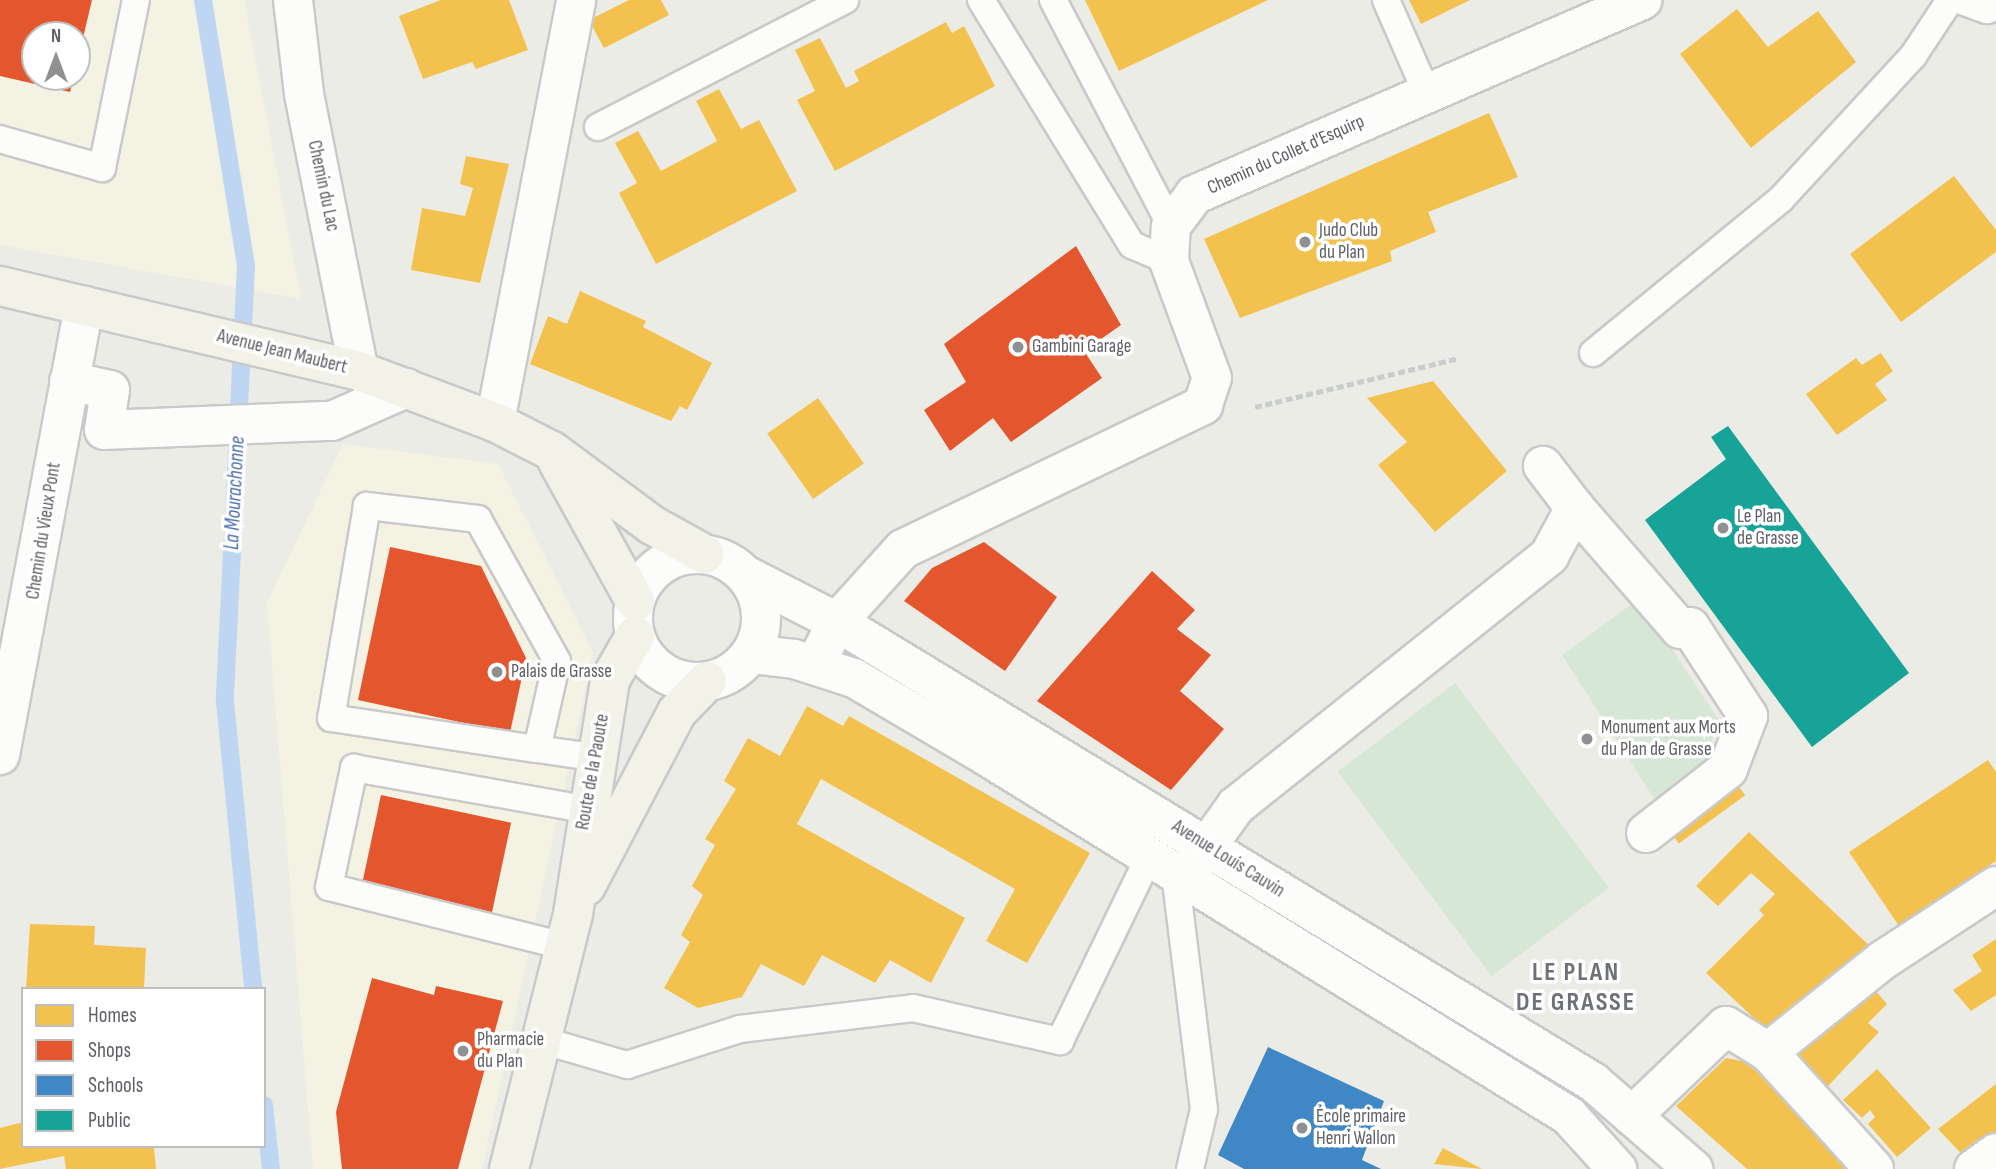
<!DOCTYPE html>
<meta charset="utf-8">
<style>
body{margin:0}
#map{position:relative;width:1996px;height:1169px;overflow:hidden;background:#ecece7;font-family:"Sofia Sans Condensed",sans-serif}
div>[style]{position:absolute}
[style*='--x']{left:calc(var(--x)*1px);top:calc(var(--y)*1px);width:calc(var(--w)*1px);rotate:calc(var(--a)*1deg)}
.commercial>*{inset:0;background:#f4f2e2}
.green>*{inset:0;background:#d6e7d6;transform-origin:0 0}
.homes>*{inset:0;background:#f2c14e;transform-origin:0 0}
.shops>*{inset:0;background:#e4572e;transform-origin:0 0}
.schools>*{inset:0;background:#3f88c5}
.public>*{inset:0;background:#17a398}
.stream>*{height:18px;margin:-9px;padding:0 9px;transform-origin:9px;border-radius:9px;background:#bfd6f2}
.path>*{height:4.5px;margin-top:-2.25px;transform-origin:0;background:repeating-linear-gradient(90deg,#c9cdcb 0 7px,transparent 0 10.5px)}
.roads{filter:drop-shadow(2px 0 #c9c9c9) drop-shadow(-2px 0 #c9c9c9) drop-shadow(0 2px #c9c9c9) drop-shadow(0 -2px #c9c9c9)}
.service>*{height:26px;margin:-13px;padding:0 13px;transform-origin:13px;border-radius:13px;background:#fcfcfb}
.pedestrian>*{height:38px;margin:-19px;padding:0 19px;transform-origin:19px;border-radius:19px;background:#fcfcfb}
.minor>*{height:38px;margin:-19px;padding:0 19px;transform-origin:19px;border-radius:19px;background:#fcfcfb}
.tertiary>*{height:38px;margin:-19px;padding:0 19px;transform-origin:19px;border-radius:19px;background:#fcfcfb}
.secondary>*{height:38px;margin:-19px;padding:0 19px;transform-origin:19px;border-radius:19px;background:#fcfcfb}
.secondary>.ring{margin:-19px;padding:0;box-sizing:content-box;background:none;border:38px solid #fcfcfb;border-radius:50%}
.primary>*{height:38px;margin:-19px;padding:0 19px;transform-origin:19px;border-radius:19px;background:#f2f2e9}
.dots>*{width:19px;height:19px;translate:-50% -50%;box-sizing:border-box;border:4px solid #fff;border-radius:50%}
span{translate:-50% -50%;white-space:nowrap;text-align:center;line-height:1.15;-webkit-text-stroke:7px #fff;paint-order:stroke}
.street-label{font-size:19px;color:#5d5f64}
.poi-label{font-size:19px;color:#5d5f64}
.left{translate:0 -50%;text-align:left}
.water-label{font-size:21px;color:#4e72b0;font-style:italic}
.district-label{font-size:26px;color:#6e7176;font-weight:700;letter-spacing:2px}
.legend{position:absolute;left:21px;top:987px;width:245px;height:161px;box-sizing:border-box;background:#fff;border:2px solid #bebfc1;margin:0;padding:9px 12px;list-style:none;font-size:21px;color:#5d5f64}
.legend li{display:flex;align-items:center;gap:14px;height:35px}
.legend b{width:35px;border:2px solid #bebfc1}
.north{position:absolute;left:21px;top:21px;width:70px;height:70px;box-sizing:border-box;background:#fff;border:2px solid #bebfc1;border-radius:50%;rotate:0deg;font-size:19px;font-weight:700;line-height:28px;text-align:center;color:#5d5f64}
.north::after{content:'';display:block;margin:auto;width:24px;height:32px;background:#8f9092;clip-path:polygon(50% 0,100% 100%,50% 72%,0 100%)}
</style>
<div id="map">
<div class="commercial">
<div style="clip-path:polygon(evenodd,0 0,244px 0,301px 299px,0 245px,0 0,35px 35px,77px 35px,77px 77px,35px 77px,35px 35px)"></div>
<div style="clip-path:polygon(343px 444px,498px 464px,593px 653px,482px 1169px,313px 1169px,267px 603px)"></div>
</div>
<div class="green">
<div style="clip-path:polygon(1639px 599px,1719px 720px,1709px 749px,1718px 769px,1660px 808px,1562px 655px)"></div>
<div style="left:1455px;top:683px;width:256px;height:147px;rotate:53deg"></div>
</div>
<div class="homes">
<div style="clip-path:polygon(441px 0,509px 0,528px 50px,476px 69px,472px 62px,423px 79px,399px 16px)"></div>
<div style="clip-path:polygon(629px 0,661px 0,669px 15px,604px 48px,589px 20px)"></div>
<div style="clip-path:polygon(1085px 0,1268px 0,1119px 71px)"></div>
<div style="clip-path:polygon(1409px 0,1470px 0,1421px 24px)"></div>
<div style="clip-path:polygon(1737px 9px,1768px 47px,1818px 11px,1856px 62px,1751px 148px,1680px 54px)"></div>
<div style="clip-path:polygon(946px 22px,952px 33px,964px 26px,995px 86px,835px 171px,797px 100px,815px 91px,795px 50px,820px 38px,846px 88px,859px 81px,854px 71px)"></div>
<div style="clip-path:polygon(719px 89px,741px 129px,759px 120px,797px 191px,656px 264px,619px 193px,637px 183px,615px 143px,638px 131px,661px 171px,693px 154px,717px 141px,696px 101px)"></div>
<div style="clip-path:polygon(1489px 113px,1518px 177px,1428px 212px,1436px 232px,1390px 251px,1392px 261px,1240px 318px,1204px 239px)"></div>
<div style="clip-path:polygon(466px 156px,509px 164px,480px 283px,411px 270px,422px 208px,465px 216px,473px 188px,460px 184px)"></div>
<div style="clip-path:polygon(1954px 176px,1996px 230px,1996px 252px,1901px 322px,1850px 254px)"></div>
<div style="clip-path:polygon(580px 291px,646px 321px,643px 327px,712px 363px,687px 410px,680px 406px,671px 421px,530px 364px,548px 316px,567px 324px)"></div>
<div style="clip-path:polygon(1881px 353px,1893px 371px,1875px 384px,1887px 400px,1837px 435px,1806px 394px,1856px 358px,1862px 365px)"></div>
<div style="clip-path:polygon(1433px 381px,1507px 471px,1435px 532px,1378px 465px,1407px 442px,1367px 398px)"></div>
<div style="left:818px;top:398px;width:80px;height:62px;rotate:55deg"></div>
<div style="clip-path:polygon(807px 706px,843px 726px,849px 716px,1090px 853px,1027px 963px,986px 941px,1015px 889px,821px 779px,797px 824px,965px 918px,931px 983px,890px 960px,875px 983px,822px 955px,804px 986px,761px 964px,742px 997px,698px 1008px,664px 988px,690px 942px,681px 935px,703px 895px,692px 886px,715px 845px,705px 839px,736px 789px,724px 781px,748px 738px,780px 756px)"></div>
<div style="clip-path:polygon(1988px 760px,1996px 772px,1996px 861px,1899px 926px,1849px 852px)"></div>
<div style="left:1734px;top:780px;width:19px;height:82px;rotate:54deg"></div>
<div style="clip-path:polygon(1749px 832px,1873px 949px,1772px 1035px,1706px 973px,1764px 915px,1759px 910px,1775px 894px,1751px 873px,1718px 906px,1696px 886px)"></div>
<div style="clip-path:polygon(30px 924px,95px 926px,94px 945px,146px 948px,144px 989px,26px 989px)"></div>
<div style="clip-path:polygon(1996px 939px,1996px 995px,1971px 1011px,1953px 990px,1982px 971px,1972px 955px)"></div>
<div style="clip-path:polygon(1872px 987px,1887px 1004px,1868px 1023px,1879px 1032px,1828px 1086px,1790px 1053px)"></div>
<div style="clip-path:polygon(1726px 1058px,1742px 1061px,1772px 1082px,1854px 1169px,1747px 1169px,1676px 1106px)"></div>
<div style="clip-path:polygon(1877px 1069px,1931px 1128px,1897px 1157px,1868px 1124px,1875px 1117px,1870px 1110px,1862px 1118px,1843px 1100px)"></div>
<div style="clip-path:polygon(1996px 1084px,1996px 1143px,1970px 1163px,1938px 1129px)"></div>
<div style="clip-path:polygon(23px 1122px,23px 1146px,154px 1148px,156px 1169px,66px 1169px,64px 1156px,0 1169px,0 1128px)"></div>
<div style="clip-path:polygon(1443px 1148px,1482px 1169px,1434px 1164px)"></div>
</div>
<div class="shops">
<div style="clip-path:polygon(0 0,92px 0,78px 59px,77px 35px,35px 35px,35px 77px,74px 77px,70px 92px,0 76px)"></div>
<div style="clip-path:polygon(1076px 246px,1121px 325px,1084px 351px,1102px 378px,1011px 442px,993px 418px,950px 451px,924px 410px,966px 382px,944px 344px)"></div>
<div style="clip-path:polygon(984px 542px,1057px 597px,1005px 671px,904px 601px,932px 568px)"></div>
<div style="clip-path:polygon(390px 547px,481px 566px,526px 658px,510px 733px,358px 700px)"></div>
<div style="clip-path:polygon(1152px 571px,1195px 610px,1177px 629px,1211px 655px,1180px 691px,1224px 729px,1171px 790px,1037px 701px)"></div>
<div style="left:381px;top:795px;width:133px;height:93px;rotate:12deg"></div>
<div style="clip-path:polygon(372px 978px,434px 995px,436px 986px,503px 1001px,458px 1169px,342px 1169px,336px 1112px)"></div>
</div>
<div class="schools">
<div style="clip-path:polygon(1268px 1047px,1384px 1101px,1362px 1160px,1381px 1169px,1244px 1169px,1218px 1155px)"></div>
</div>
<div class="public">
<div style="clip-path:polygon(1728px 426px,1909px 673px,1812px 747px,1645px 520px,1726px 459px,1711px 437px)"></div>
</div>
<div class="stream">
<div style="--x:203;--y:0;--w:268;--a:80.8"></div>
<div style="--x:246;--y:265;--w:437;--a:92.8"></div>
<div style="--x:225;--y:701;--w:289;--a:84.4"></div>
<div style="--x:264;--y:1105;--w:64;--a:83.8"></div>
</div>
<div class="path">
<div style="--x:1255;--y:407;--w:210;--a:-13.5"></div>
</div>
<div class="roads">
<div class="service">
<div style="--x:981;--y:0;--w:288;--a:58.4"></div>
<div style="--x:1132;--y:245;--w:40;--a:23.4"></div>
<div style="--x:1053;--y:0;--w:255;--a:62.4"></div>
<div style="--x:1386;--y:0;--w:103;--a:66.4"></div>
<div style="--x:1959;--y:0;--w:30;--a:20"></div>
<div style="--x:1987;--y:10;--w:10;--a:-24"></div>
<div style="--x:598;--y:127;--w:278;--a:-27.2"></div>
<div style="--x:0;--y:139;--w:106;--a:15.9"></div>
<div style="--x:102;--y:168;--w:171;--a:-78.6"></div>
<div style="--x:1593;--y:353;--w:243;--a:-39.3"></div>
<div style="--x:1781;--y:199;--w:195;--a:-47.3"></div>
<div style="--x:1913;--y:56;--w:67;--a:-56.5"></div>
<div style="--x:537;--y:749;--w:90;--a:-77.2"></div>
<div style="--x:557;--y:661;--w:162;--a:-119.1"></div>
<div style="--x:478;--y:519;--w:112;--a:-173.3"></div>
<div style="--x:367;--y:506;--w:215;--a:99.6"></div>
<div style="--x:331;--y:718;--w:208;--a:8.6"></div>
<div style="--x:537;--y:749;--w:57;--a:8.1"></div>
<div style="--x:1175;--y:873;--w:238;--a:83"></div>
<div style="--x:1204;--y:1109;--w:62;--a:103.1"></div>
<div style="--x:564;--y:946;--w:242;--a:-165.9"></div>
<div style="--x:329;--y:887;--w:122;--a:-78.1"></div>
<div style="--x:354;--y:768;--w:235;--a:10.1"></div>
<div style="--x:541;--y:1040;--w:90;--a:16.2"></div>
<div style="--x:627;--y:1065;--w:119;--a:-17.7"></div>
<div style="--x:740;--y:1029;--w:174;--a:-6.9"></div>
<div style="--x:913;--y:1008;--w:151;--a:12.7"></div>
<div style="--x:1060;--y:1041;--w:204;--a:-64.2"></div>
</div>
<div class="pedestrian">
<div style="--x:69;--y:381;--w:42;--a:12.4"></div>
<div style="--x:110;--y:390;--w:40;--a:98.5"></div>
<div style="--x:104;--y:430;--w:228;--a:-2.3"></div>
<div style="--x:332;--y:421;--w:81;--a:-24"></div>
<div style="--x:495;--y:422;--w:430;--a:-79.1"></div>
<div style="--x:1575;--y:508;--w:160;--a:49"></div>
<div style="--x:1680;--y:629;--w:10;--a:-11"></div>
<div style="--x:1690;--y:627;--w:106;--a:56.9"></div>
<div style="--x:1748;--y:716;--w:57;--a:110.7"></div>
<div style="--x:1728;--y:769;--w:104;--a:142"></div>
</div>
<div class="minor">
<div style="--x:293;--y:0;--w:95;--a:83.3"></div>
<div style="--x:304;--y:94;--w:282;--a:78.8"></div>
<div style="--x:815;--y:665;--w:48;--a:-62.9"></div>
<div style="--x:837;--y:622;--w:98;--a:-47.9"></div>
<div style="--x:903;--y:549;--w:333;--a:-25.6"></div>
<div style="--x:1203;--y:405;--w:28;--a:-72"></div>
<div style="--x:1212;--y:378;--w:125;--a:-110.2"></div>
<div style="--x:1169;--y:261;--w:35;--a:-87"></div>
<div style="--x:1171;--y:226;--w:39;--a:-53"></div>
<div style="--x:1194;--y:195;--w:489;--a:-23.5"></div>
<div style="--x:0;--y:755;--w:457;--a:-79.4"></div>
<div style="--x:1187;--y:874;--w:84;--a:-54.2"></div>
<div style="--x:1236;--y:806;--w:401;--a:-38.6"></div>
<div style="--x:1549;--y:556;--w:55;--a:-61.6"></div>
<div style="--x:1575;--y:508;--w:53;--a:-127.3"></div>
<div style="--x:1768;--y:1052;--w:147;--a:-38.7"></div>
<div style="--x:1883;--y:960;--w:135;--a:-33.2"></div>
<div style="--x:1632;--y:1116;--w:130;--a:-43.8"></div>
<div style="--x:1726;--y:1026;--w:49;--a:31.8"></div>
<div style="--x:1768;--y:1052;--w:158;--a:47.8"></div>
<div style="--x:1974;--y:1169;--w:27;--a:-36"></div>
</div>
<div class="tertiary">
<div style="--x:745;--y:575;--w:103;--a:27.1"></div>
<div style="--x:837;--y:622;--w:885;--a:31.32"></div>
<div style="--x:1593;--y:1082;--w:133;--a:41"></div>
<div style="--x:751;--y:654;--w:43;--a:6.6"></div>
<div style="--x:794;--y:659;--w:63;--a:17.6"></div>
<div style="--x:854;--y:678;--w:156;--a:30.5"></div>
<div style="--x:988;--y:757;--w:683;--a:31.71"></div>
<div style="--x:1569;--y:1116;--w:72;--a:47.8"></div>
</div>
<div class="secondary">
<div class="ring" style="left:633px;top:554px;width:90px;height:90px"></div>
</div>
<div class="primary">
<div style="--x:0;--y:286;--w:369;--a:13.3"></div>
<div style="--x:359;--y:371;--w:145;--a:20.6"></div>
<div style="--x:495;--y:422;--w:64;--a:27"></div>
<div style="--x:552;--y:451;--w:124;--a:36.5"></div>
<div style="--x:652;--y:525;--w:60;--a:29.1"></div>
<div style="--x:558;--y:462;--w:159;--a:61"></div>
<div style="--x:586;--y:886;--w:196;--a:-62.4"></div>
<div style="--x:677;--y:712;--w:43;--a:-45.9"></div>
<div style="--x:509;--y:1169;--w:263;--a:-75.9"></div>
<div style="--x:573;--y:914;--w:237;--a:-81"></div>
<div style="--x:610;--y:680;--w:51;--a:-60.4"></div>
</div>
</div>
<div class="dots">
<div style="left:1305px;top:242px;background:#8f9092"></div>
<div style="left:1018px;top:347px;background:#8f9092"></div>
<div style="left:1723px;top:528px;background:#8f9092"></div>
<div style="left:497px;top:672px;background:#8f9092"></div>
<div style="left:1587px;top:739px;background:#8f9092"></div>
<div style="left:463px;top:1051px;background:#8f9092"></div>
<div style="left:1302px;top:1128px;background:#8f9092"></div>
</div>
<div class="street-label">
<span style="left:1286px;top:155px;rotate:-24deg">Chemin du Collet d'Esquirp</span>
<span style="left:323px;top:186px;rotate:78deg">Chemin du Lac</span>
<span style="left:282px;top:352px;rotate:14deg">Avenue Jean Maubert</span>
<span style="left:44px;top:531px;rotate:-81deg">Chemin du Vieux Pont</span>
<span style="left:593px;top:772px;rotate:-80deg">Route de la Paoute</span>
<span style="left:1228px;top:859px;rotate:32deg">Avenue Louis Cauvin</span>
</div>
<div class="poi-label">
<span class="left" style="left:1319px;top:242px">Judo Club<br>du Plan</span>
<span class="left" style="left:1032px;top:347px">Gambini Garage</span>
<span class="left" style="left:1737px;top:528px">Le Plan<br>de Grasse</span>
<span class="left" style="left:511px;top:672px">Palais de Grasse</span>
<span class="left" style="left:1601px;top:739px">Monument aux Morts<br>du Plan de Grasse</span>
<span class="left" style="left:477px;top:1051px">Pharmacie<br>du Plan</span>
<span class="left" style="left:1316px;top:1128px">École primaire<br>Henri Wallon</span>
</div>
<div class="water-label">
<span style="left:235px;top:493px;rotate:-87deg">La Mourachonne</span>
</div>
<div class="district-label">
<span style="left:1576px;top:988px">LE PLAN<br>DE GRASSE</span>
</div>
<ul class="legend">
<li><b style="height:19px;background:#f2c14e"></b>Homes</li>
<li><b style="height:19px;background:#e4572e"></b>Shops</li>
<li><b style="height:19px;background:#3f88c5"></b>Schools</li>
<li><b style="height:19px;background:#17a398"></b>Public</li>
</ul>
<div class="north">N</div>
</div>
